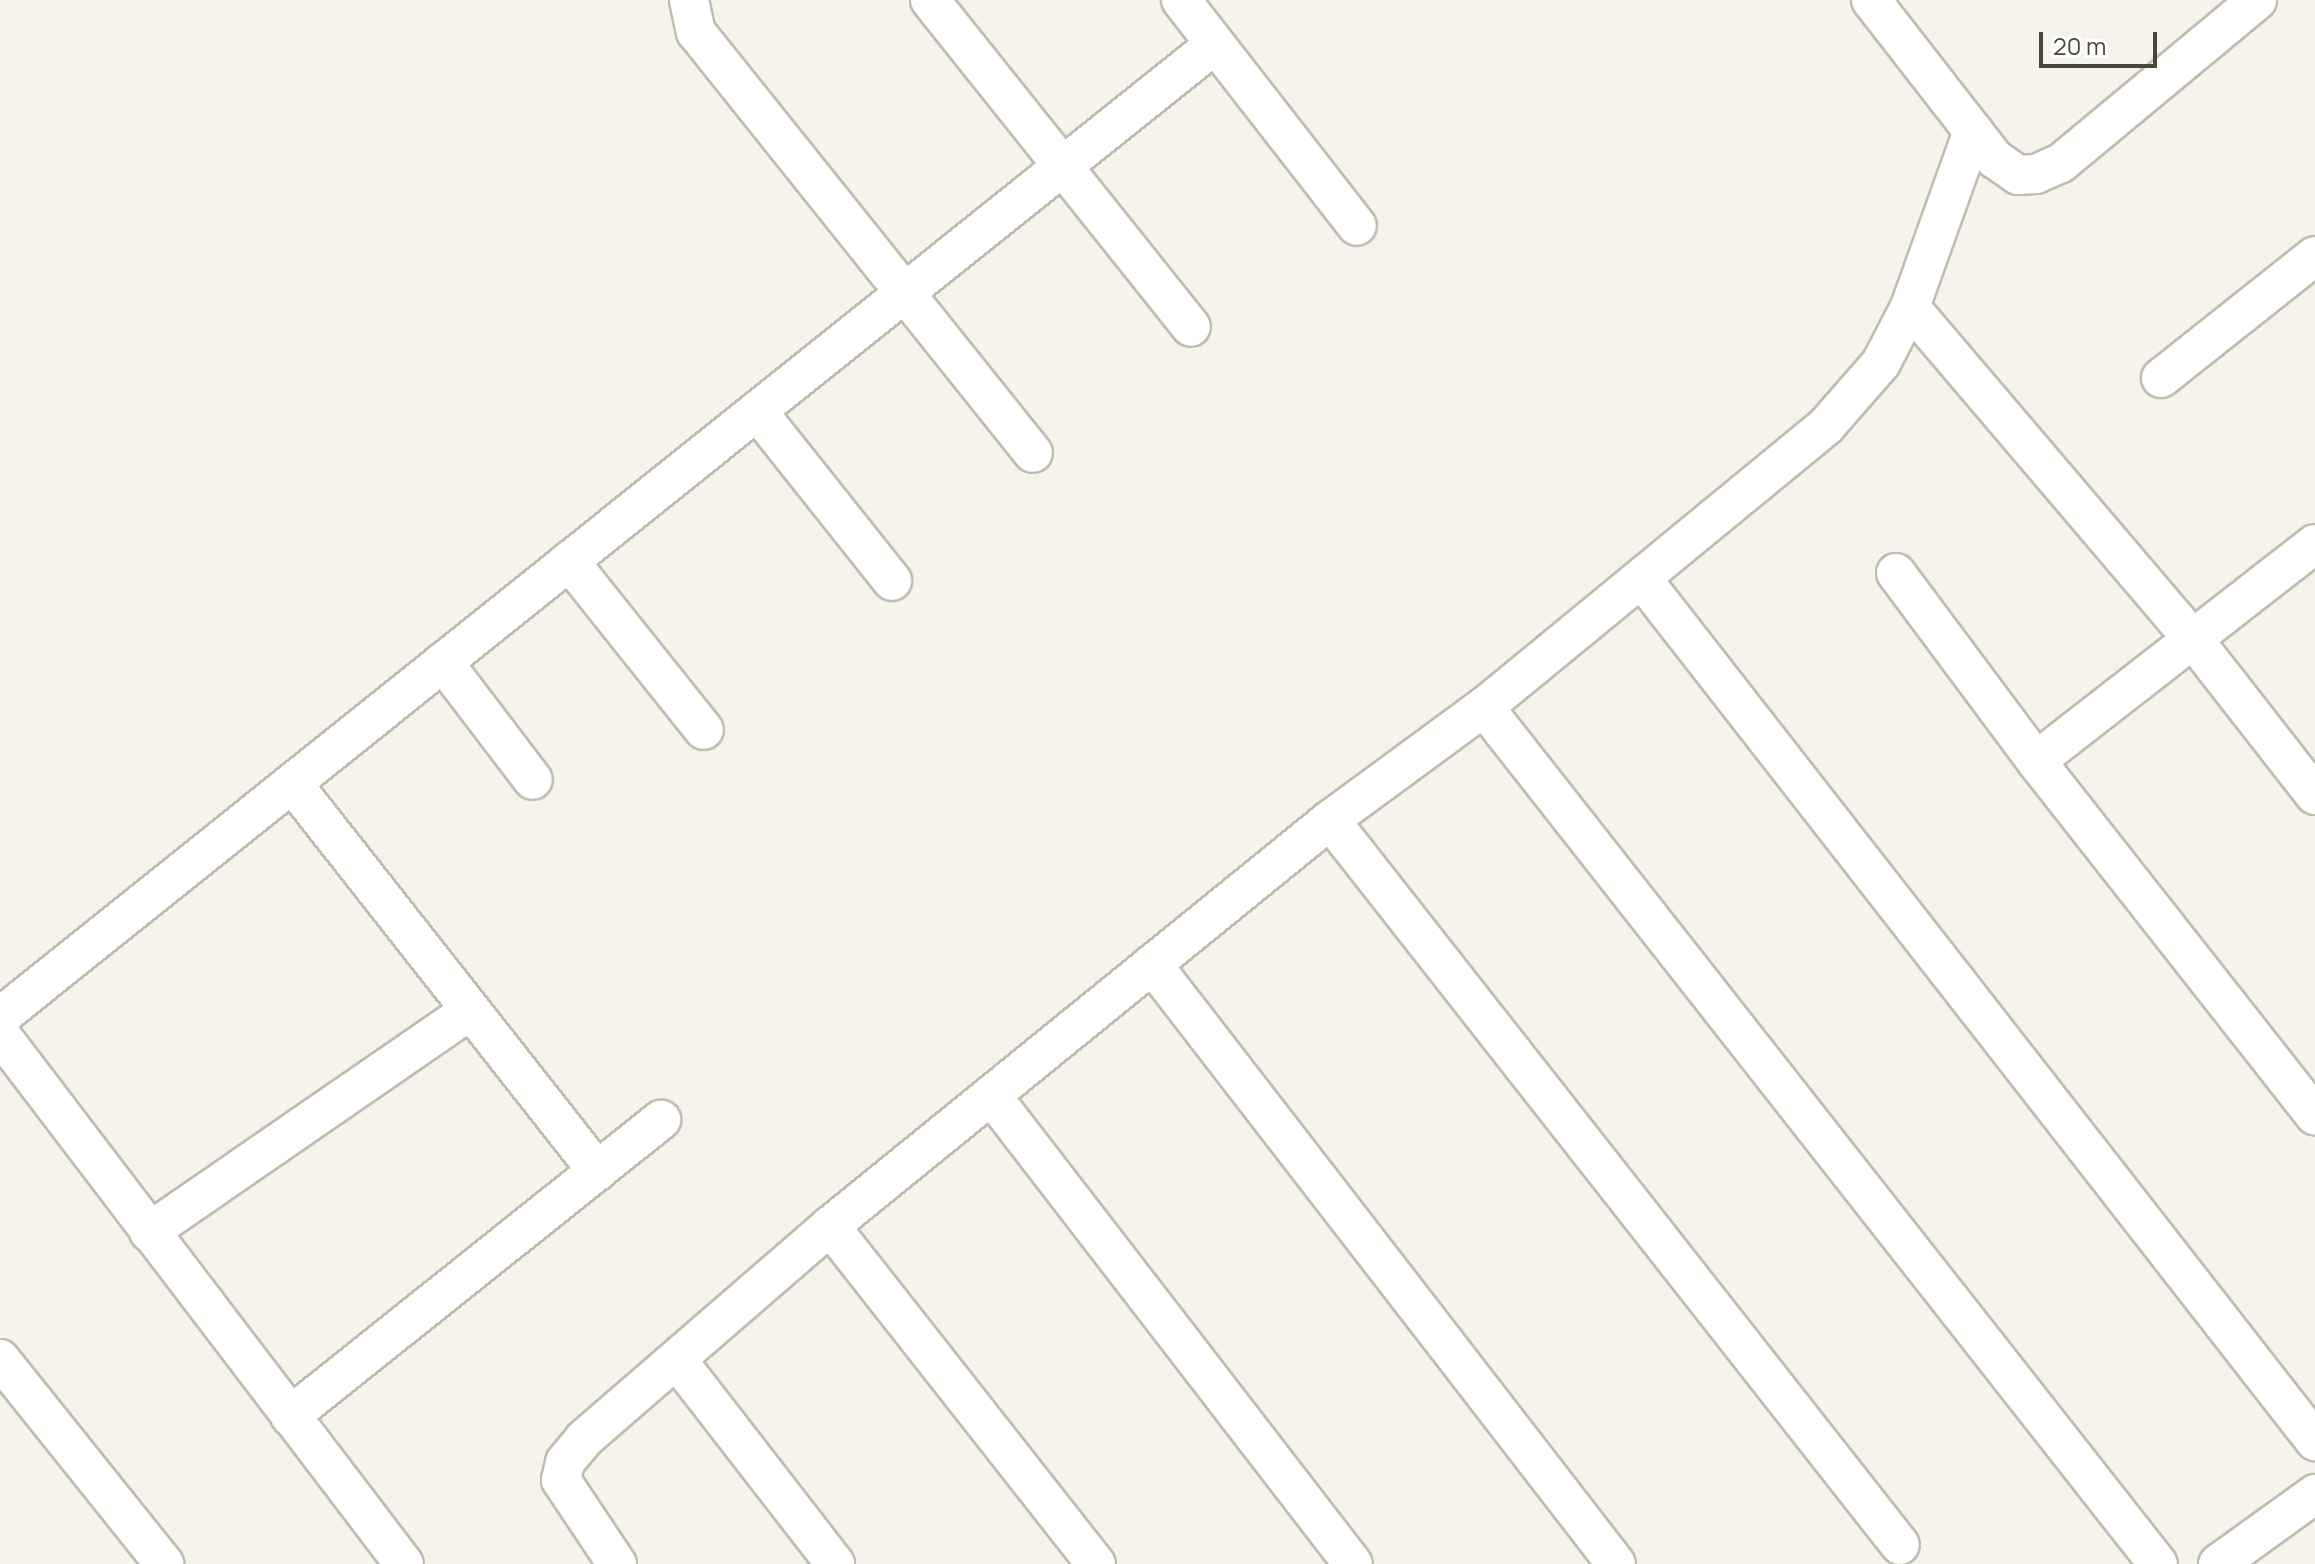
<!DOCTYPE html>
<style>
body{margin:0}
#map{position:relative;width:2315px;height:1564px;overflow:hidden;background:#f5f3eb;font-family:Manrope,sans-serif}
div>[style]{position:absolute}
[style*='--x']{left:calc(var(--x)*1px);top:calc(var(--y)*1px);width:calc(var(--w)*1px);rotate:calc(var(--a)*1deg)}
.roads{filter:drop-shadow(2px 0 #c0bdad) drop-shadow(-2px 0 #c0bdad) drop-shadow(0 2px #c0bdad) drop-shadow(0 -2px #c0bdad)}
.minor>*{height:38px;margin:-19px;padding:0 19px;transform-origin:19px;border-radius:19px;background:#fff}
span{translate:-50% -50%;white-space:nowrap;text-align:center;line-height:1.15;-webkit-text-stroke:6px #fff;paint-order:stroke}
.scale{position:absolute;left:2039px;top:32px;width:118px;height:36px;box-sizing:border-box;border:4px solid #494538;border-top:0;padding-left:10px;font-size:24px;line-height:28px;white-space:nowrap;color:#494538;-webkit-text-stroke:6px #fff;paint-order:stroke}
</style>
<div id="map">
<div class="roads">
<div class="minor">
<div style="--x:689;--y:0;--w:33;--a:78"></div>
<div style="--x:696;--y:32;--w:539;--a:51.32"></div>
<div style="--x:930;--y:0;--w:418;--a:51.4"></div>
<div style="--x:1181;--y:0;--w:286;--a:52.1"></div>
<div style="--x:1871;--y:0;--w:202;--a:52.1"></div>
<div style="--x:1995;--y:159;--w:28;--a:35"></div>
<div style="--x:2018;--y:175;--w:18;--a:-3"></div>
<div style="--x:2036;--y:174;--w:27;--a:-24"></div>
<div style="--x:2061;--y:163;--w:255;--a:-39.7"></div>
<div style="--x:1910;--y:307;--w:436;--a:49.6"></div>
<div style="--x:2193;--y:639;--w:198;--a:52"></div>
<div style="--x:2161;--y:378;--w:196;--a:-38.4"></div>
<div style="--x:757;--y:411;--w:217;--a:51.5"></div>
<div style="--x:569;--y:561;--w:216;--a:51.4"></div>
<div style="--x:1896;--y:573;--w:234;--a:53.3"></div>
<div style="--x:2036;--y:761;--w:353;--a:-37.9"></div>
<div style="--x:1642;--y:579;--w:1094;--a:52.02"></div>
<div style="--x:443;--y:662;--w:148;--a:52.7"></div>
<div style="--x:1484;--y:707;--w:1090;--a:51.82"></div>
<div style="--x:2036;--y:761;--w:451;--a:51.8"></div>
<div style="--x:292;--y:783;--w:494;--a:51.8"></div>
<div style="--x:1330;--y:820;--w:922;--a:51.83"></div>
<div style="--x:1152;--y:964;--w:758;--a:52.28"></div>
<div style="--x:0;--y:1017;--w:1555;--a:-38.68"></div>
<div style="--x:0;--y:1034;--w:666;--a:52.68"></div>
<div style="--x:991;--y:1095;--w:592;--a:52.34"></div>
<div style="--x:830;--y:1226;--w:430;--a:51.8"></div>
<div style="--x:149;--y:1232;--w:389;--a:-34.6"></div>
<div style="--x:0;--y:1359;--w:263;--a:51.3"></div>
<div style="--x:677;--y:1360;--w:258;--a:52.2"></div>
<div style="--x:290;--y:1416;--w:475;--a:-38.6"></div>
<div style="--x:617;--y:1564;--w:101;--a:-123.7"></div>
<div style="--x:561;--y:1480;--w:18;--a:-77"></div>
<div style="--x:565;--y:1462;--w:30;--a:-50"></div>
<div style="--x:584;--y:1439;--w:325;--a:-40.9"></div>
<div style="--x:830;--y:1226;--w:644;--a:-39.08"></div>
<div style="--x:1330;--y:820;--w:191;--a:-36.3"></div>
<div style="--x:1484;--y:707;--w:443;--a:-39.4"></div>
<div style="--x:1826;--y:426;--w:84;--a:-48.9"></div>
<div style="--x:1881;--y:363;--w:63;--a:-62.6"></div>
<div style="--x:1910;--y:307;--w:187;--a:-70.3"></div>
<div style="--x:2218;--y:1564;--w:120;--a:-35.8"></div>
</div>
</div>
<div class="scale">20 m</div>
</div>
